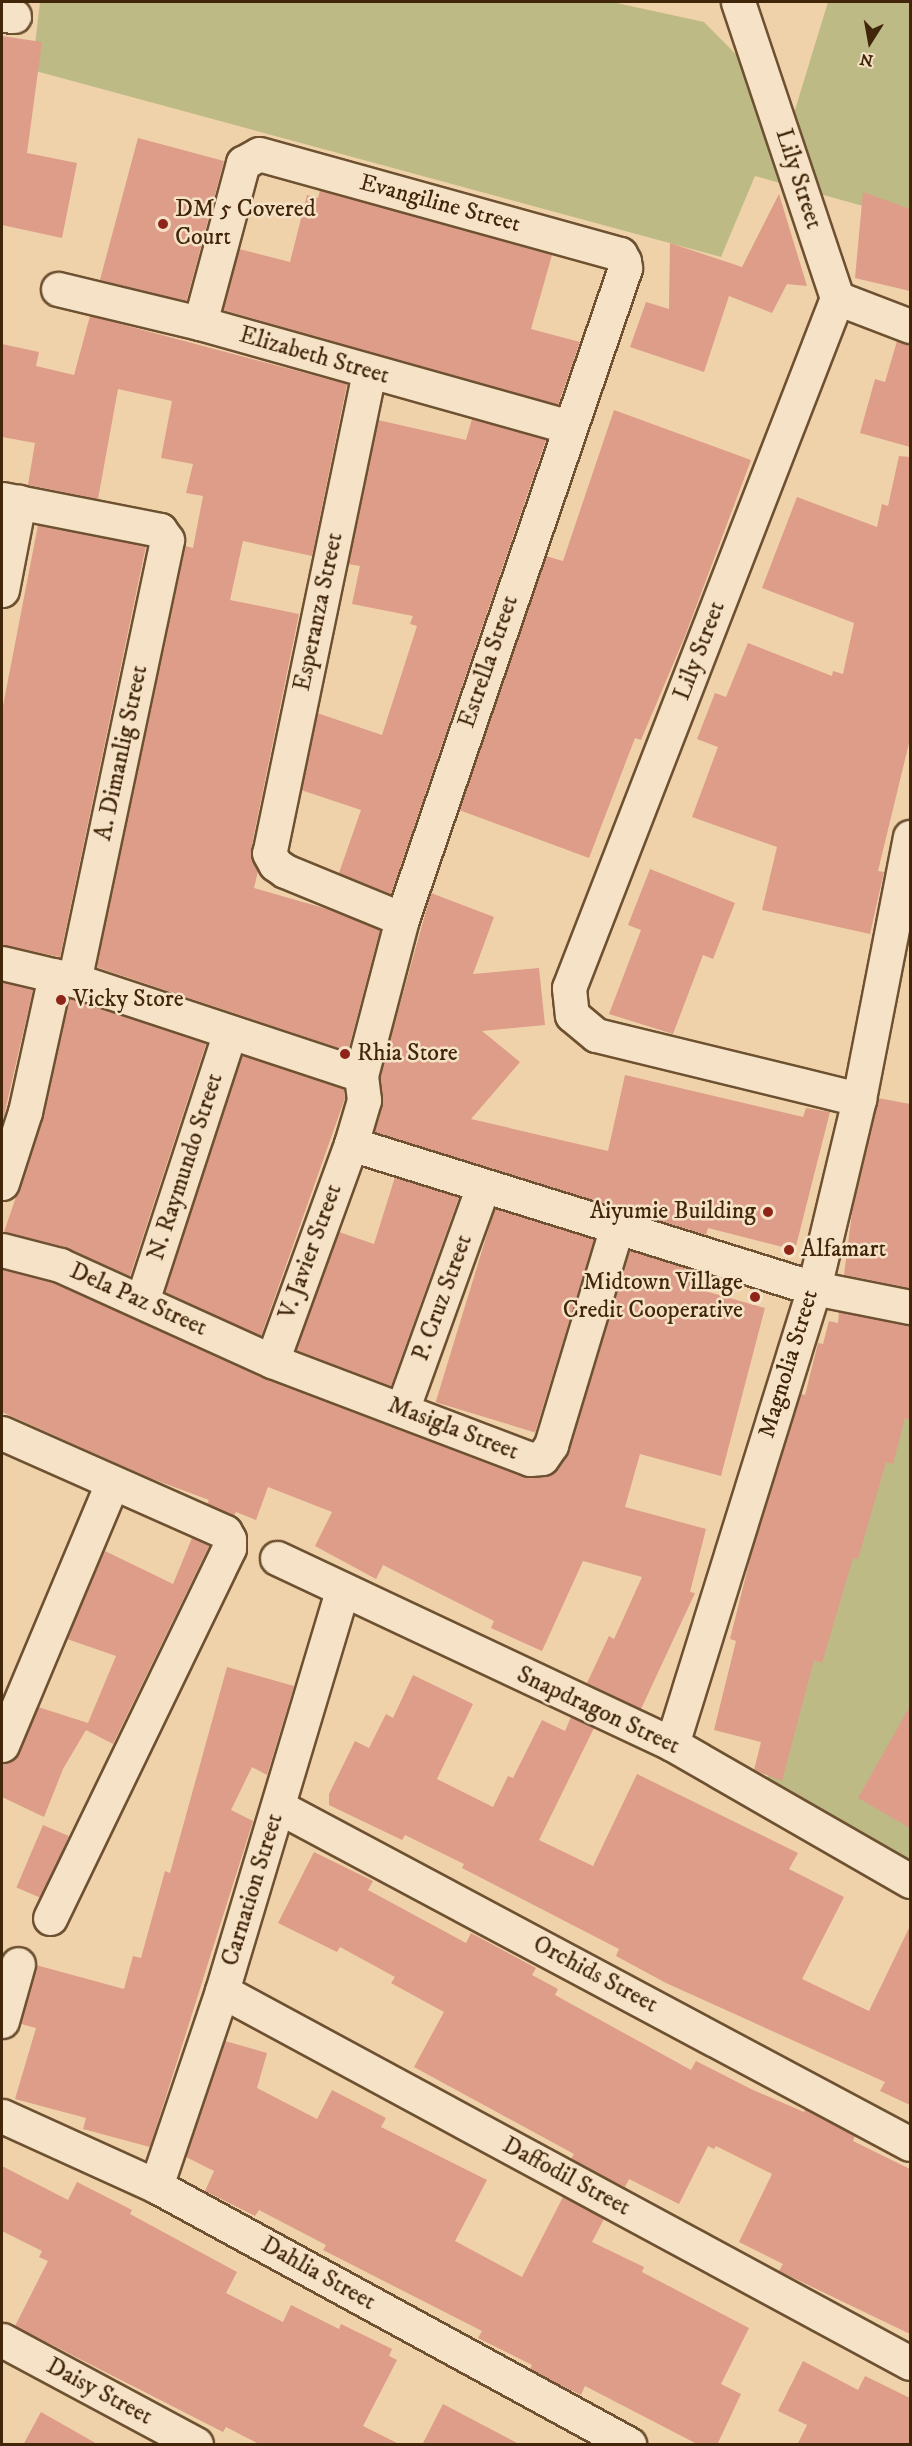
<!DOCTYPE html>
<style>
body{margin:0}
#map{position:relative;width:912px;height:2446px;overflow:hidden;background:#efd2a9;font-family:"IM FELL DW Pica",serif}
div>[style]{position:absolute}
[style*='--x']{left:calc(var(--x)*1px);top:calc(var(--y)*1px);width:calc(var(--w)*1px);rotate:calc(var(--a)*1deg)}
.green>*{inset:0;background:#beba85}
.building>*{inset:0;background:#dd9d89;transform-origin:0 0}
.roads{filter:drop-shadow(2px 0 #6d5131) drop-shadow(-2px 0 #6d5131) drop-shadow(0 2px #6d5131) drop-shadow(0 -2px #6d5131)}
.minor>*{height:33px;margin:-16.5px;padding:0 16.5px;transform-origin:16.5px;border-radius:16.5px;background:#f5e2c7}
.dots>*{width:16px;height:16px;translate:-50% -50%;box-sizing:border-box;border:3px solid #f5e2c7;border-radius:50%}
span{translate:-50% -50%;white-space:nowrap;text-align:center;line-height:1.15;-webkit-text-stroke:5px #f5e2c7;paint-order:stroke}
.street-label{font-size:24px;color:#422609}
.poi-label{font-size:24px;color:#422609}
.left{translate:0 -50%;text-align:left}
.right{translate:-100% -50%;text-align:right}
.frame{position:absolute;inset:0;border:3px solid #422609;pointer-events:none}
.north{position:absolute;left:840px;top:12px;width:60px;height:60px;-webkit-text-stroke:4px #f5e2c7;paint-order:stroke;rotate:191deg;font-size:16px;font-weight:700;line-height:24px;text-align:center;color:#422609}
.north::after{content:'';display:block;margin:auto;width:21px;height:27px;background:#422609;clip-path:polygon(50% 0,100% 100%,50% 72%,0 100%)}
</style>
<div id="map">
<div class="green">
<div style="clip-path:polygon(40px 2px,612px 2px,704px 22px,794px 113px,828px 2px,910px 2px,910px 219px,755px 176px,721px 257px,32px 70px)"></div>
<div style="clip-path:polygon(907px 1330px,910px 1330px,910px 1866px,765px 1785px)"></div>
</div>
<div class="building">
<div style="clip-path:polygon(2px 36px,42px 42px,27px 153px,77px 163px,62px 238px,2px 225px)"></div>
<div style="left:138px;top:138px;width:89px;height:147px;rotate:15deg"></div>
<div style="clip-path:polygon(320px 190px,552px 255px,531px 329px,580px 342px,558px 405px,223px 310px,239px 249px,290px 262px,307px 195px,318px 198px)"></div>
<div style="clip-path:polygon(863px 192px,910px 209px,910px 291px,855px 278px)"></div>
<div style="clip-path:polygon(779px 194px,807px 286px,787px 284px,772px 313px,729px 296px,704px 372px,630px 347px,646px 302px,669px 309px,670px 243px,742px 267px)"></div>
<div style="clip-path:polygon(90px 316px,347px 384px,312px 556px,243px 541px,230px 600px,299px 614px,251px 849px,258px 871px,254px 888px,327px 909px,380px 930px,348px 1051px,96px 967px,185px 546px,193px 548px,203px 496px,186px 493px,193px 464px,161px 458px,172px 401px,118px 389px,98px 499px,28px 485px,35px 443px,2px 437px,2px 344px,39px 352px,36px 366px,74px 375px)"></div>
<div style="clip-path:polygon(897px 341px,910px 344px,910px 447px,860px 433px,875px 379px,885px 382px)"></div>
<div style="clip-path:polygon(614px 410px,751px 460px,685px 636px,641px 740px,635px 738px,589px 858px,459px 810px,546px 556px,563px 561px)"></div>
<div style="clip-path:polygon(472px 419px,546px 440px,391px 894px,339px 873px,361px 810px,301px 790px,317px 713px,382px 735px,417px 626px,410px 624px,413px 616px,352px 604px,360px 566px,348px 564px,378px 420px,466px 440px)"></div>
<div style="clip-path:polygon(899px 456px,910px 457px,910px 739px,878px 871px,884px 872px,870px 934px,762px 910px,777px 847px,692px 817px,718px 747px,697px 739px,715px 693px,726px 697px,748px 643px,832px 676px,833px 671px,843px 674px,854px 623px,762px 588px,797px 497px,877px 527px,882px 504px,888px 506px)"></div>
<div style="clip-path:polygon(38px 525px,146px 546px,60px 957px,2px 945px,2px 711px)"></div>
<div style="clip-path:polygon(650px 869px,735px 903px,713px 959px,703px 955px,673px 1034px,609px 1014px,641px 930px,628px 925px)"></div>
<div style="clip-path:polygon(431px 893px,494px 917px,473px 974px,539px 968px,545px 1025px,482px 1031px,520px 1062px,471px 1119px,608px 1151px,625px 1075px,803px 1117px,806px 1108px,830px 1112px,795px 1250px,708px 1228px,706px 1235px,374px 1132px,382px 1105px,380px 1076px)"></div>
<div style="clip-path:polygon(2px 982px,33px 990px,2px 1124px)"></div>
<div style="clip-path:polygon(69px 998px,206px 1044px,130px 1276px,65px 1247px,4px 1232px,43px 1118px)"></div>
<div style="clip-path:polygon(242px 1055px,344px 1089px,345px 1098px,261px 1336px,165px 1292px)"></div>
<div style="clip-path:polygon(878px 1098px,910px 1104px,910px 1288px,844px 1275px,853px 1205px)"></div>
<div style="clip-path:polygon(395px 1177px,459px 1197px,391px 1386px,296px 1350px,339px 1232px,374px 1244px)"></div>
<div style="left:495px;top:1208px;width:104px;height:203px;rotate:17deg"></div>
<div style="clip-path:polygon(630px 1250px,696px 1271px,691px 1287px,765px 1308px,721px 1476px,640px 1454px,625px 1507px,706px 1529px,690px 1592px,695px 1593px,641px 1709px,587px 1683px,609px 1636px,614px 1639px,642px 1577px,583px 1561px,542px 1651px,491px 1628px,494px 1621px,383px 1565px,376px 1579px,315px 1546px,332px 1512px,268px 1487px,256px 1520px,236px 1512px,234px 1516px,207px 1504px,209px 1500px,150px 1478px,2px 1412px,3px 1270px,54px 1283px,265px 1379px,523px 1477px,544px 1477px,557px 1469px,569px 1450px)"></div>
<div style="clip-path:polygon(839px 1312px,910px 1325px,910px 1420px,905px 1418px,893px 1464px,886px 1462px,858px 1559px,853px 1558px,822px 1663px,814px 1660px,782px 1781px,754px 1770px,761px 1742px,714px 1730px,736px 1641px,730px 1639px,755px 1539px,801px 1394px,805px 1395px,818px 1343px,823px 1344px,829px 1321px,838px 1323px)"></div>
<div style="clip-path:polygon(192px 1538px,209px 1546px,113px 1744px,86px 1730px,63px 1769px,44px 1817px,2px 1797px,2px 1763px,13px 1760px,19px 1753px,38px 1707px,88px 1723px,116px 1656px,67px 1639px,105px 1551px,173px 1584px)"></div>
<div style="clip-path:polygon(227px 1667px,294px 1686px,267px 1775px,252px 1767px,231px 1810px,253px 1821px,150px 2147px,83px 2129px,86px 2118px,15px 2099px,36px 2028px,21px 2024px,36px 1965px,124px 1989px,133px 1956px,141px 1958px,165px 1871px,170px 1873px)"></div>
<div style="clip-path:polygon(413px 1675px,473px 1704px,437px 1779px,493px 1807px,508px 1776px,513px 1778px,542px 1720px,565px 1731px,571px 1717px,594px 1728px,539px 1840px,593px 1866px,637px 1774px,798px 1853px,789px 1869px,844px 1897px,802px 1979px,869px 2011px,910px 1926px,910px 2105px,880px 2091px,885px 2082px,666px 1983px,616px 1956px,619px 1949px,462px 1868px,464px 1864px,405px 1835px,402px 1840px,329px 1805px,329px 1794px,355px 1741px,369px 1748px,386px 1714px,393px 1718px)"></div>
<div style="clip-path:polygon(910px 1706px,910px 1828px,858px 1798px)"></div>
<div style="left:43px;top:1825px;width:28px;height:68px;rotate:23deg"></div>
<div style="clip-path:polygon(314px 1852px,373px 1881px,368px 1890px,466px 1943px,471px 1933px,536px 1968px,532px 1975px,558px 1989px,555px 1995px,691px 2070px,696px 2061px,751px 2089px,804px 2112px,805px 2109px,855px 2136px,853px 2141px,910px 2169px,910px 2334px,779px 2271px,783px 2264px,739px 2242px,772px 2174px,716px 2146px,714px 2149px,708px 2146px,679px 2204px,629px 2179px,625px 2187px,571px 2159px,574px 2154px,414px 2067px,444px 2012px,391px 1983px,395px 1977px,340px 1947px,337px 1952px,278px 1923px)"></div>
<div style="clip-path:polygon(225px 2041px,267px 2053px,257px 2088px,317px 2119px,332px 2090px,386px 2118px,381px 2127px,487px 2180px,455px 2241px,522px 2277px,563px 2197px,604px 2219px,592px 2242px,644px 2267px,642px 2272px,749px 2328px,721px 2384px,741px 2394px,717px 2445px,699px 2445px,585px 2386px,581px 2395px,558px 2384px,530px 2369px,532px 2365px,478px 2338px,482px 2331px,323px 2250px,326px 2245px,259px 2210px,255px 2216px,205px 2191px,214px 2171px,186px 2157px)"></div>
<div style="clip-path:polygon(2px 2166px,68px 2200px,77px 2182px,132px 2210px,130px 2214px,237px 2272px,226px 2293px,283px 2322px,291px 2305px,339px 2329px,341px 2324px,392px 2349px,389px 2356px,397px 2360px,363px 2426px,401px 2445px,261px 2445px,226px 2427px,223px 2432px,15px 2326px,48px 2261px,39px 2257px,42px 2251px,2px 2231px)"></div>
<div style="clip-path:polygon(803px 2361px,858px 2390px,865px 2376px,910px 2398px,910px 2445px,797px 2445px,807px 2425px,778px 2411px)"></div>
<div style="clip-path:polygon(443px 2404px,521px 2445px,422px 2445px)"></div>
<div style="clip-path:polygon(41px 2412px,99px 2445px,23px 2445px)"></div>
</div>
<div class="roads">
<div class="minor">
<div style="--x:738;--y:2;--w:312;--a:71.5"></div>
<div style="--x:837;--y:298;--w:740;--a:111.23"></div>
<div style="--x:569;--y:988;--w:27;--a:84"></div>
<div style="--x:572;--y:1015;--w:31;--a:40"></div>
<div style="--x:596;--y:1035;--w:271;--a:13.7"></div>
<div style="--x:2;--y:15;--w:12;--a:5"></div>
<div style="--x:58;--y:289;--w:146;--a:13.5"></div>
<div style="--x:200;--y:323;--w:383;--a:15.7"></div>
<div style="--x:837;--y:298;--w:78;--a:21"></div>
<div style="--x:200;--y:323;--w:166;--a:-75"></div>
<div style="--x:243;--y:163;--w:18;--a:-29"></div>
<div style="--x:259;--y:154;--w:375;--a:15.5"></div>
<div style="--x:620;--y:254;--w:8;--a:60"></div>
<div style="--x:624;--y:261;--w:7;--a:82"></div>
<div style="--x:625;--y:268;--w:688;--a:108.91"></div>
<div style="--x:402;--y:919;--w:161;--a:104.7"></div>
<div style="--x:369;--y:372;--w:491;--a:101.7"></div>
<div style="--x:269;--y:853;--w:13;--a:61"></div>
<div style="--x:275;--y:864;--w:12;--a:35"></div>
<div style="--x:285;--y:871;--w:126;--a:22.3"></div>
<div style="--x:2;--y:499;--w:161;--a:11.1"></div>
<div style="--x:160;--y:530;--w:12;--a:55"></div>
<div style="--x:167;--y:540;--w:450;--a:101.9"></div>
<div style="--x:2;--y:590;--w:90;--a:-79.1"></div>
<div style="--x:2;--y:963;--w:74;--a:13.3"></div>
<div style="--x:74;--y:980;--w:302;--a:18.3"></div>
<div style="--x:351;--y:1144;--w:485;--a:17.3"></div>
<div style="--x:814;--y:1288;--w:98;--a:11.2"></div>
<div style="--x:2;--y:1183;--w:75;--a:-72.1"></div>
<div style="--x:25;--y:1112;--w:140;--a:-77.6"></div>
<div style="--x:2;--y:1250;--w:60;--a:14.5"></div>
<div style="--x:60;--y:1265;--w:233;--a:24.4"></div>
<div style="--x:272;--y:1361;--w:276;--a:20.8"></div>
<div style="--x:530;--y:1459;--w:12;--a:-5"></div>
<div style="--x:542;--y:1458;--w:16;--a:-55"></div>
<div style="--x:551;--y:1445;--w:228;--a:-73.2"></div>
<div style="--x:142;--y:1301;--w:283;--a:-71.9"></div>
<div style="--x:272;--y:1361;--w:231;--a:-70"></div>
<div style="--x:351;--y:1144;--w:46;--a:-73.5"></div>
<div style="--x:364;--y:1100;--w:25;--a:-97"></div>
<div style="--x:402;--y:1410;--w:238;--a:-70.1"></div>
<div style="--x:2;--y:1433;--w:244;--a:23.9"></div>
<div style="--x:225;--y:1532;--w:8;--a:60"></div>
<div style="--x:229;--y:1539;--w:9;--a:90"></div>
<div style="--x:229;--y:1548;--w:411;--a:115.8"></div>
<div style="--x:277;--y:1558;--w:437;--a:25.2"></div>
<div style="--x:672;--y:1744;--w:275;--a:29.9"></div>
<div style="--x:672;--y:1744;--w:478;--a:-72.7"></div>
<div style="--x:814;--y:1288;--w:194;--a:-76.6"></div>
<div style="--x:859;--y:1099;--w:267;--a:-79"></div>
<div style="--x:2;--y:1745;--w:284;--a:-67.2"></div>
<div style="--x:279;--y:1807;--w:715;--a:28.11"></div>
<div style="--x:222;--y:1991;--w:782;--a:28.4"></div>
<div style="--x:2;--y:2021;--w:59;--a:-74.3"></div>
<div style="--x:2;--y:2116;--w:169;--a:24.4"></div>
<div style="--x:156;--y:2186;--w:539;--a:28.61"></div>
<div style="--x:156;--y:2186;--w:206;--a:-71.3"></div>
<div style="--x:222;--y:1991;--w:418;--a:-73.3"></div>
<div style="--x:2;--y:2340;--w:220;--a:28.2"></div>
</div>
</div>
<div class="dots">
<div style="left:163px;top:224px;background:#8f2418"></div>
<div style="left:61px;top:1000px;background:#8f2418"></div>
<div style="left:345px;top:1054px;background:#8f2418"></div>
<div style="left:768px;top:1212px;background:#8f2418"></div>
<div style="left:789px;top:1250px;background:#8f2418"></div>
<div style="left:755px;top:1297px;background:#8f2418"></div>
</div>
<div class="street-label">
<span style="left:798px;top:179px;rotate:72deg">Lily Street</span>
<span style="left:440px;top:204px;rotate:15deg">Evangiline Street</span>
<span style="left:314px;top:356px;rotate:16deg">Elizabeth Street</span>
<span style="left:319px;top:612px;rotate:-78deg">Esperanza Street</span>
<span style="left:700px;top:651px;rotate:-69deg">Lily Street</span>
<span style="left:489px;top:662px;rotate:-71deg">Estrella Street</span>
<span style="left:122px;top:753px;rotate:-78deg">A. Dimanlig Street</span>
<span style="left:186px;top:1167px;rotate:-72deg">N. Raymundo Street</span>
<span style="left:311px;top:1252px;rotate:-70deg">V. Javier Street</span>
<span style="left:443px;top:1298px;rotate:-70deg">P. Cruz Street</span>
<span style="left:138px;top:1300px;rotate:24deg">Dela Paz Street</span>
<span style="left:789px;top:1364px;rotate:-73deg">Magnolia Street</span>
<span style="left:453px;top:1429px;rotate:21deg">Masigla Street</span>
<span style="left:598px;top:1711px;rotate:25deg">Snapdragon Street</span>
<span style="left:253px;top:1890px;rotate:-73deg">Carnation Street</span>
<span style="left:595px;top:1975px;rotate:28deg">Orchids Street</span>
<span style="left:566px;top:2177px;rotate:28deg">Daffodil Street</span>
<span style="left:318px;top:2274px;rotate:29deg">Dahlia Street</span>
<span style="left:99px;top:2392px;rotate:28deg">Daisy Street</span>
</div>
<div class="poi-label">
<span class="left" style="left:175px;top:224px">DM 5 Covered<br>Court</span>
<span class="left" style="left:73px;top:1000px">Vicky Store</span>
<span class="left" style="left:357px;top:1054px">Rhia Store</span>
<span class="right" style="left:756px;top:1212px">Aiyumie Building</span>
<span class="left" style="left:801px;top:1250px">Alfamart</span>
<span class="right" style="left:743px;top:1297px">Midtown Village<br>Credit Cooperative</span>
</div>
<div class="frame"></div>
<div class="north">N</div>
</div>
